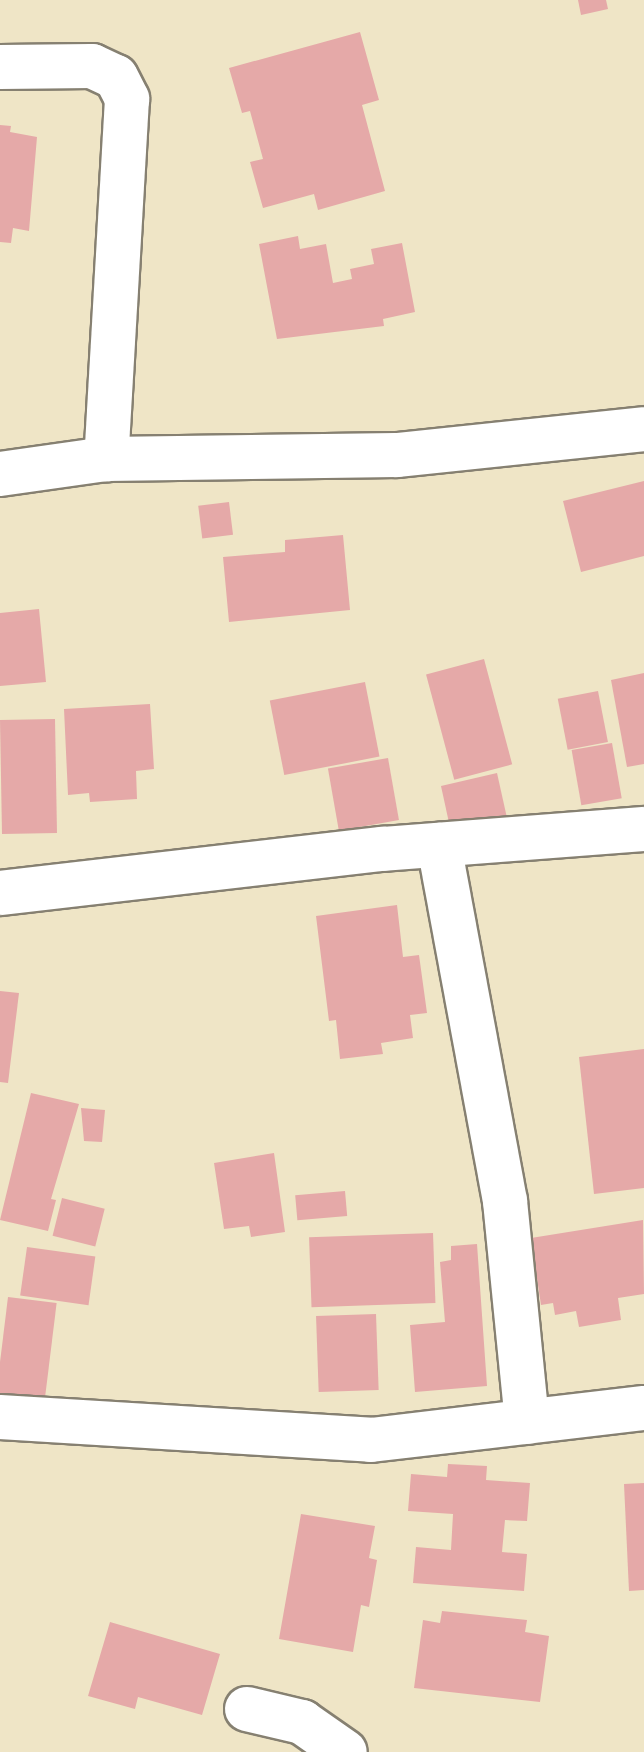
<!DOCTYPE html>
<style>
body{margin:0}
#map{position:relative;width:644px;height:1752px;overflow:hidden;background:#efe5c6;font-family:"Libre Caslon Text",serif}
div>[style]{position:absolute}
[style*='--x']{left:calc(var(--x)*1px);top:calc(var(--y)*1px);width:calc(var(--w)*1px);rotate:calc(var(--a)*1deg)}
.building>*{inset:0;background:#e5a9a8;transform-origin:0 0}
.roads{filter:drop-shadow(2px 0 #868071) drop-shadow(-2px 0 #868071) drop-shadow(0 2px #868071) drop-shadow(0 -2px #868071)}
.minor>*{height:44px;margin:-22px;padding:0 22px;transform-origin:22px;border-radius:22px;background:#fff}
span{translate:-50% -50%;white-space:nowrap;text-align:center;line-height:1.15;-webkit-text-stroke:8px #fcf5e5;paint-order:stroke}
</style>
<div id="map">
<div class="building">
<div style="clip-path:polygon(578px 0,606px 0,608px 9px,581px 15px)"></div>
<div style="clip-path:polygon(360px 32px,379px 100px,362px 105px,385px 191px,318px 210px,314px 194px,263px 208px,250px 162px,263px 159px,250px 111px,242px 113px,229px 68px)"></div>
<div style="clip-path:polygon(0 125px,11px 126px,10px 132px,37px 137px,29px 231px,13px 228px,11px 243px,0 242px)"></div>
<div style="clip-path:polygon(298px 236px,300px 249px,326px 244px,333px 283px,352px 279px,350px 269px,374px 264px,371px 249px,402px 243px,415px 312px,383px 319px,384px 326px,277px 339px,259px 244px)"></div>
<div style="clip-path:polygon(644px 481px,644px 556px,581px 572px,563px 501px)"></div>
<div style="left:229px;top:502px;width:33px;height:31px;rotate:83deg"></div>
<div style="clip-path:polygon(343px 535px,350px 610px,229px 622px,223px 557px,285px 552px,285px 540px)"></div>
<div style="clip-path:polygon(39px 609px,46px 682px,0 686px,0 613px)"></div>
<div style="left:484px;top:659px;width:109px;height:60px;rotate:75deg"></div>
<div style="clip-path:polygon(644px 673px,644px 764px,627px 767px,611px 680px)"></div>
<div style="left:365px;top:682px;width:76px;height:97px;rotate:79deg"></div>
<div style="left:598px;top:691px;width:52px;height:41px;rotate:79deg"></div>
<div style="clip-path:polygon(150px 704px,154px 769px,136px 771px,137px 799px,90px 802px,89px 793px,68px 795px,64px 709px)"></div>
<div style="left:55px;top:719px;width:114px;height:55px;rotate:89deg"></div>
<div style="left:612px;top:743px;width:56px;height:41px;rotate:80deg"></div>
<div style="left:388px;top:758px;width:63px;height:61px;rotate:80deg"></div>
<div style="clip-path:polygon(497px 773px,509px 827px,451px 832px,441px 786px)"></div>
<div style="clip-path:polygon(397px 905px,403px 957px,419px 955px,427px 1013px,410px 1015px,413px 1038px,381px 1043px,383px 1054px,340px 1059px,336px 1020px,329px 1021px,316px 916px)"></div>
<div style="clip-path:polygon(0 991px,19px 993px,8px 1083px,0 1082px)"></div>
<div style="clip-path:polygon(644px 1049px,644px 1188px,594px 1194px,579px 1057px)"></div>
<div style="clip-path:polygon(31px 1093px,79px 1104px,51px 1199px,56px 1200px,48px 1231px,0 1220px)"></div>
<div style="clip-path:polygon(81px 1108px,105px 1110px,102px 1142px,84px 1141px)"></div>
<div style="clip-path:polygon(274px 1153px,285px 1232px,251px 1237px,249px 1226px,224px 1229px,214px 1163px)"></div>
<div style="left:345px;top:1191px;width:25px;height:50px;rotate:85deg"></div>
<div style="left:62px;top:1198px;width:44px;height:39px;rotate:14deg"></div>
<div style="clip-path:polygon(643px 1220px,644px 1294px,618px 1298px,621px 1320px,579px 1327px,576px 1311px,555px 1315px,553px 1303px,541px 1305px,531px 1238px)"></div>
<div style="left:433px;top:1233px;width:70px;height:124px;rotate:88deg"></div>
<div style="clip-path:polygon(477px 1244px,487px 1386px,415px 1392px,410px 1325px,445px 1322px,440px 1262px,451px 1260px,451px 1246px)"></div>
<div style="left:27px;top:1247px;width:69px;height:49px;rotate:8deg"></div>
<div style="left:8px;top:1297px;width:49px;height:110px;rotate:7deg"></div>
<div style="left:376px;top:1314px;width:76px;height:60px;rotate:88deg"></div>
<div style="clip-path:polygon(448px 1464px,487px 1466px,486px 1480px,530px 1483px,527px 1521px,505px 1520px,502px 1552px,527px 1554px,524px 1591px,413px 1583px,416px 1547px,451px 1550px,453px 1514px,408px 1511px,411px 1474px,447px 1477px)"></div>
<div style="clip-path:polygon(644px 1483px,644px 1590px,629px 1591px,624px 1484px)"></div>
<div style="clip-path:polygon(301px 1514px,375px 1526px,369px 1558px,377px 1560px,369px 1607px,361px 1605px,353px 1652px,279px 1639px)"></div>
<div style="clip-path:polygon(442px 1611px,527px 1620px,525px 1632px,549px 1636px,540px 1702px,414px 1688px,423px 1620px,440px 1623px)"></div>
<div style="clip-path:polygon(110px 1622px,220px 1654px,202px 1715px,138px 1697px,135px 1709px,88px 1696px)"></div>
</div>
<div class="roads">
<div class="minor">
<div style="--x:0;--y:67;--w:92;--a:-0.6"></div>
<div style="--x:92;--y:66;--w:26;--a:25"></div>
<div style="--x:116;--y:77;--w:25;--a:63"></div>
<div style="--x:127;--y:99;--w:361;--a:93.3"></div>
<div style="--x:0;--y:474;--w:107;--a:-8.1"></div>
<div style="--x:106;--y:459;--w:291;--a:-0.8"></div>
<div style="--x:397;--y:455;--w:248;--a:-6"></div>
<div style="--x:439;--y:845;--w:362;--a:79.5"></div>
<div style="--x:505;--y:1201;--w:222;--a:84.3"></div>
<div style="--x:0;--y:893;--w:386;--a:-6.6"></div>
<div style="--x:383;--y:849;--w:262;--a:-4.4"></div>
<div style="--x:0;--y:1417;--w:372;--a:3.5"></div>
<div style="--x:371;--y:1440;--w:275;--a:-6.7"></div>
<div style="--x:247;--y:1709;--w:57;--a:13.3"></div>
<div style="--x:302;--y:1722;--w:52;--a:34.9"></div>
</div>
</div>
</div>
